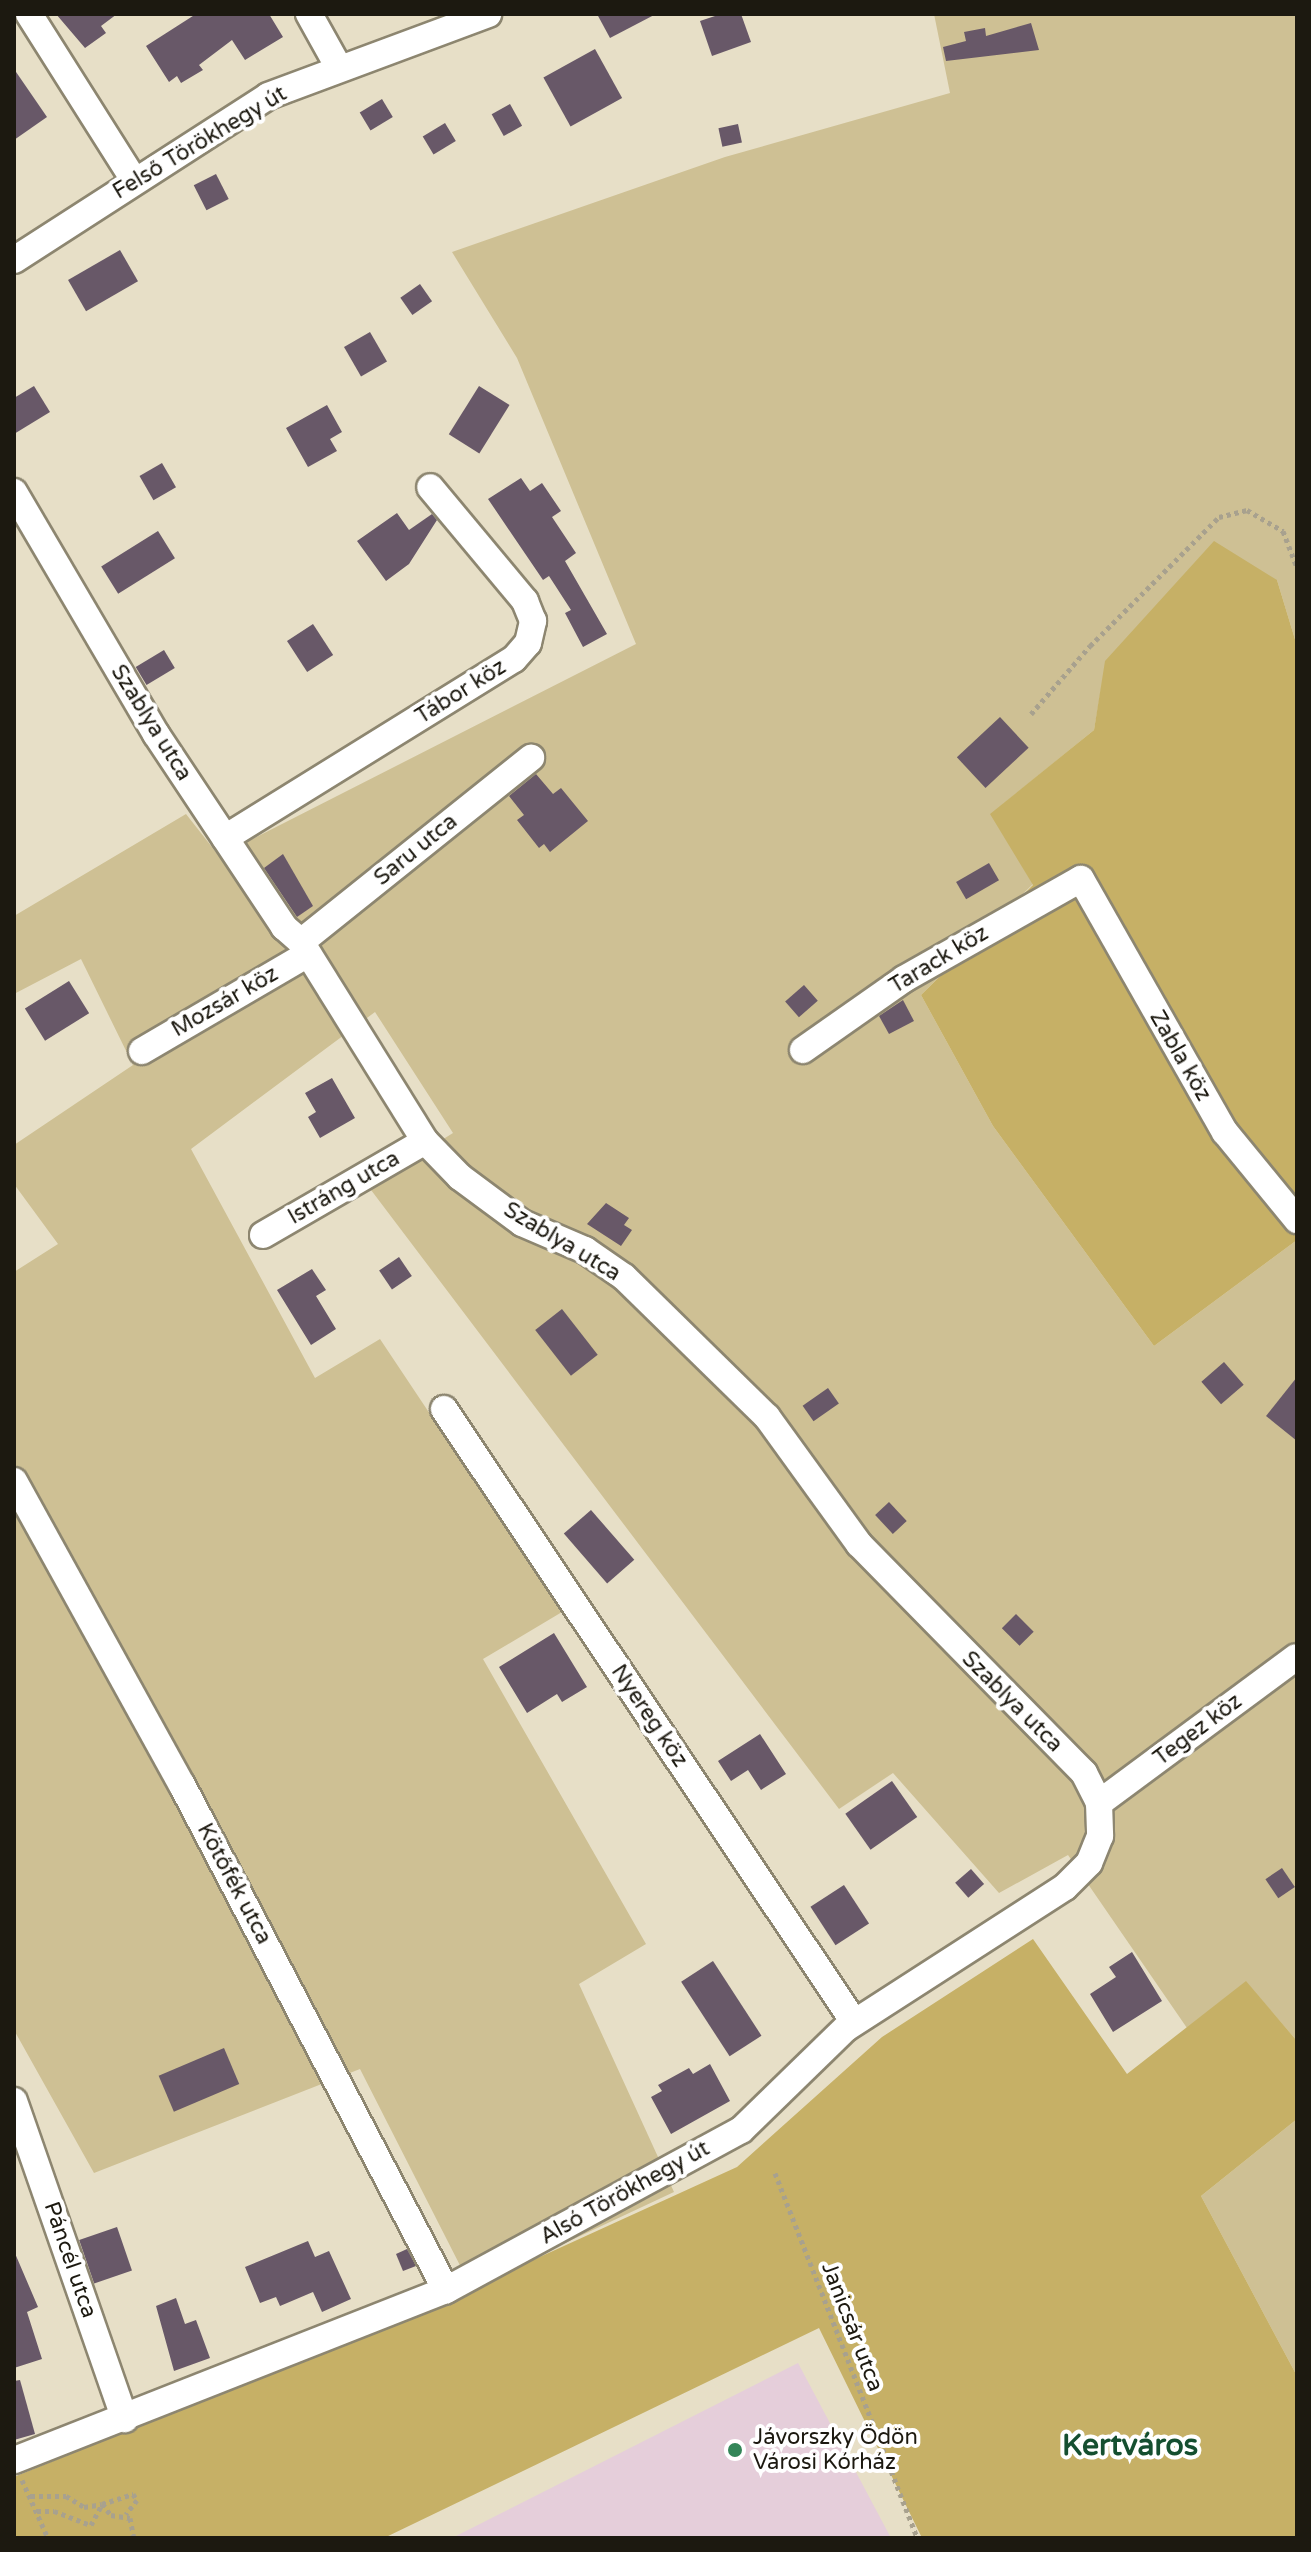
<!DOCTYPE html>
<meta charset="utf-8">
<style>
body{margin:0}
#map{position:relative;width:1311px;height:2552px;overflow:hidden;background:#e7dfc7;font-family:"Varela Round",sans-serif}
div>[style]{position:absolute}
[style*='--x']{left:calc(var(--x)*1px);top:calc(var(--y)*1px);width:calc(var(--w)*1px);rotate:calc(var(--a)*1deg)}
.medical>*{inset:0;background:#e5ceda}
.green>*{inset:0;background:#cec094}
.forest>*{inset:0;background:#c6b066}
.building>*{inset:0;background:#685868;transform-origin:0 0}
.path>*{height:5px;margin-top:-2.5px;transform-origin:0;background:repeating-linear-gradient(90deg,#a8a18e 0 4px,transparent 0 8px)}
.roads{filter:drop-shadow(2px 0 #8d8670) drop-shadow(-2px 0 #8d8670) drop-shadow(0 2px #8d8670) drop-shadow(0 -2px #8d8670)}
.street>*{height:26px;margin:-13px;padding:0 13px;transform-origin:13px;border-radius:13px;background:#fff}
.dots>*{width:22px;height:22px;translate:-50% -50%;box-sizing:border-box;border:4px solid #fff;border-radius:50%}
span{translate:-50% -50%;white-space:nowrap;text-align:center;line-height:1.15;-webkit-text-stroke:8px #fff;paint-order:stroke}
.street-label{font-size:22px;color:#1c1910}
.poi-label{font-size:22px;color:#1c1910}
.left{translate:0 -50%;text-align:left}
.district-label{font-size:30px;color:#154f30;font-weight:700}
.frame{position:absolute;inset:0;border:16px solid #1c1910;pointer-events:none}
</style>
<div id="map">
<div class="medical">
<div style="clip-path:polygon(798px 2363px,891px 2538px,452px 2538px)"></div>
</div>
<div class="green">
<div style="clip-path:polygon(934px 14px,1297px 14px,1297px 646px,1277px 580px,1106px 661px,1094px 730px,991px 814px,1033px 884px,921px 995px,993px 1126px,1154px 1346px,1297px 1240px,1297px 2041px,1246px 1982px,1187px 2028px,1068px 1855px,999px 1893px,893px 1773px,839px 1809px,368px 1186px,453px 1133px,375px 1012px,191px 1149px,315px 1378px,380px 1339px,562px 1612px,483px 1659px,646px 1944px,579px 1984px,674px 2192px,471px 2287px,360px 2069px,94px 2173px,14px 2030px,14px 1272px,58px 1244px,14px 1184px,14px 1145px,133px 1065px,81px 959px,14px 994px,14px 916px,186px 814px,219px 856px,636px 644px,517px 358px,452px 252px,725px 157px,950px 93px)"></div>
<div style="clip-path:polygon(1297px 2119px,1297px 2376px,1201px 2196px)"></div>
</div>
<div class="forest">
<div style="clip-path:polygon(1214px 541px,1277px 580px,1297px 646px,1297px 1240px,1154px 1346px,993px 1126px,921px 995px,1033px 885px,990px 814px,1094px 730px,1105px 661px)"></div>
<div style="clip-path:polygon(1033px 1939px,1127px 2074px,1246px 1981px,1297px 2041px,1297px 2119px,1201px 2196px,1297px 2376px,1297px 2538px,922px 2538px,819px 2328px,384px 2538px,14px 2538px,14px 2477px,417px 2313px,737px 2167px,882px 2037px)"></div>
</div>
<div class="building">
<div style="clip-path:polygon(56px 14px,117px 14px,101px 26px,106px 33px,85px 48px)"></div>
<div style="clip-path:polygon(196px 14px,269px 14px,283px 37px,245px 60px,232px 40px,199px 65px,203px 70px,181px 83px,177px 76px,169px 82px,146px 46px)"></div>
<div style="clip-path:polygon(597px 14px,656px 14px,610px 38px)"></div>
<div style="clip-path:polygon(721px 14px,741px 14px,751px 42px,712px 56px,700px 21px)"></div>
<div style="clip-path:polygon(1031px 23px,1039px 50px,946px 61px,943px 47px,966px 41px,964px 32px,985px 28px,986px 36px)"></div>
<div style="left:595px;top:49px;width:56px;height:59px;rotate:61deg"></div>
<div style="clip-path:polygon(14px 69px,47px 117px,14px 140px)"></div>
<div style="left:382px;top:99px;width:21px;height:26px;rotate:59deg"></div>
<div style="left:510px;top:104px;width:25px;height:21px;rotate:61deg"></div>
<div style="left:445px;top:123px;width:21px;height:26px;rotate:59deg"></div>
<div style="left:738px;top:124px;width:19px;height:20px;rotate:78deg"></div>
<div style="left:216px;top:174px;width:28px;height:25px;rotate:63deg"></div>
<div style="left:120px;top:250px;width:36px;height:60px;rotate:60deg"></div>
<div style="left:420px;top:284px;width:21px;height:24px;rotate:55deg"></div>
<div style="left:370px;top:332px;width:34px;height:30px;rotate:60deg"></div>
<div style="clip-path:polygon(34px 386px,50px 412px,14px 434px,14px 398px)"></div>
<div style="left:479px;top:386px;width:36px;height:57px;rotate:32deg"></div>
<div style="clip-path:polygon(327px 405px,342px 432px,330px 439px,337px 451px,308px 467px,286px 428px)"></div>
<div style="left:162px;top:463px;width:28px;height:26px;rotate:60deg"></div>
<div style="clip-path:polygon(521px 478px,530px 491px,542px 483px,561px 511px,552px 517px,576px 553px,565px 561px,607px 634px,583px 647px,565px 613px,571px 610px,549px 576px,543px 580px,488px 499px)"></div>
<div style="clip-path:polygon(397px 513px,409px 530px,432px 514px,437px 520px,409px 564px,386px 581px,357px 541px)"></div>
<div style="left:158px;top:531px;width:32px;height:67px;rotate:58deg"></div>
<div style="left:313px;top:624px;width:37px;height:31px;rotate:57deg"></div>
<div style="left:164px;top:650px;width:21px;height:33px;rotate:59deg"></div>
<div style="left:1000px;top:717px;width:42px;height:59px;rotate:47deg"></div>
<div style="clip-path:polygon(536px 774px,553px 794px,561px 788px,588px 821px,550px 852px,544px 844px,539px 848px,517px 820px,524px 815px,509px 796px)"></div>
<div style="clip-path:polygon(283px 854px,313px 906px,297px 917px,264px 868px)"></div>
<div style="left:989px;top:863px;width:20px;height:38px;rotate:60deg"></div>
<div style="left:69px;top:981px;width:38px;height:52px;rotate:58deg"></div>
<div style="left:804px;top:985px;width:21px;height:25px;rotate:49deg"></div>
<div style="clip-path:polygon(903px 1000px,914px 1021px,889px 1034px,879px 1016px)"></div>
<div style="clip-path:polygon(332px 1078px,355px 1118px,320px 1138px,308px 1117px,316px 1112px,305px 1093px)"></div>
<div style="clip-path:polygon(606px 1203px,629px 1218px,624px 1225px,632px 1230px,621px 1246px,587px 1224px)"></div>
<div style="left:399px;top:1257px;width:23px;height:24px;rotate:56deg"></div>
<div style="clip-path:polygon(312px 1269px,326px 1290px,316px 1296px,336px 1329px,311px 1345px,277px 1290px)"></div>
<div style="left:562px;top:1309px;width:58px;height:34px;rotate:52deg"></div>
<div style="left:1224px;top:1362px;width:30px;height:30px;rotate:49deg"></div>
<div style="clip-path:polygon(1297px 1377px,1297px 1441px,1266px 1416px)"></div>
<div style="left:828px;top:1388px;width:19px;height:31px;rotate:55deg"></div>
<div style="left:889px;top:1502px;width:26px;height:19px;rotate:47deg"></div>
<div style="left:591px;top:1510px;width:66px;height:36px;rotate:49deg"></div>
<div style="left:1016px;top:1614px;width:25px;height:20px;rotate:45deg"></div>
<div style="clip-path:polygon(554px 1633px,587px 1687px,562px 1702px,557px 1694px,527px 1713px,499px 1667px)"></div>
<div style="clip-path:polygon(760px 1734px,786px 1774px,761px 1790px,748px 1770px,731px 1781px,718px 1761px)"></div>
<div style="left:892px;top:1781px;width:44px;height:57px;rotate:55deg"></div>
<div style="left:1282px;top:1868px;width:23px;height:20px;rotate:56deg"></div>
<div style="left:971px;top:1869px;width:20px;height:21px;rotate:49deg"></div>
<div style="left:844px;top:1885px;width:46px;height:40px;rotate:57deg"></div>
<div style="clip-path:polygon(1132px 1952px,1162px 2001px,1113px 2032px,1090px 1994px,1116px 1977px,1109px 1967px)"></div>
<div style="left:713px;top:1961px;width:89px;height:38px;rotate:57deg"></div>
<div style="left:224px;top:2048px;width:39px;height:71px;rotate:67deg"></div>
<div style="clip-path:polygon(710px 2064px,730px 2101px,671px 2134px,651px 2097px,662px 2091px,658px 2085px,689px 2068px,693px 2074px)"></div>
<div style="left:117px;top:2227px;width:46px;height:40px;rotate:71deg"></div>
<div style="clip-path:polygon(308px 2241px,315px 2257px,329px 2251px,351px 2299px,322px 2312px,313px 2292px,280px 2306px,276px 2297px,260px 2303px,245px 2267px)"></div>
<div style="clip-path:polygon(407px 2249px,416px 2266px,403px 2271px,396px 2254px)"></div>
<div style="clip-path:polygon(14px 2251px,38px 2307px,27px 2312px,42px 2359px,14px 2368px)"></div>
<div style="clip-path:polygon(176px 2298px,185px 2324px,196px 2320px,210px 2358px,174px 2371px,156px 2306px)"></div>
<div style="clip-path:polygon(20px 2380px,35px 2434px,14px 2440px,14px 2381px)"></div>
</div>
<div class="path">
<div style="--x:1031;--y:714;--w:90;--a:-49.1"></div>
<div style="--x:1090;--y:646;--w:182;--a:-45"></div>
<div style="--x:1219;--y:517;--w:29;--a:-14"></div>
<div style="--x:1247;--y:510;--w:42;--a:30.3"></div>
<div style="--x:1283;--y:531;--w:40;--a:69"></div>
<div style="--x:775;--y:2173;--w:392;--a:68.7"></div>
<div style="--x:22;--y:2480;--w:64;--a:65.9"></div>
<div style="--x:31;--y:2496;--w:35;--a:0"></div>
<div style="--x:66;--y:2496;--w:21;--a:31"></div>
<div style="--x:84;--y:2507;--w:18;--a:-9"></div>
<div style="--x:102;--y:2504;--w:14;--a:51"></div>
<div style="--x:111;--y:2515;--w:19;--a:9"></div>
<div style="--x:130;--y:2518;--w:20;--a:79"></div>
<div style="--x:37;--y:2511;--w:17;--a:0"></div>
<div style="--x:54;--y:2511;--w:40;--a:21"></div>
<div style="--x:91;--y:2525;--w:24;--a:-62"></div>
<div style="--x:102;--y:2504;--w:33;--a:-18"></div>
<div style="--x:133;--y:2494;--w:7;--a:56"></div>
<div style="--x:137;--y:2500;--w:18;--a:128"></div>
</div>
<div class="roads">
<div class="street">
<div style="--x:29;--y:14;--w:196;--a:57.7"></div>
<div style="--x:309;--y:14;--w:62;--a:60.9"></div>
<div style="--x:14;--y:260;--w:302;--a:-32.8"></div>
<div style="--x:268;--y:96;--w:235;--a:-20.4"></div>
<div style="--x:14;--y:492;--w:281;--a:59.6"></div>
<div style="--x:156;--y:734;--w:232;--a:56.4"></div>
<div style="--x:284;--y:927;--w:23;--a:41"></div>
<div style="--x:301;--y:942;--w:234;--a:58.1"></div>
<div style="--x:425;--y:1141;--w:50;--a:45.8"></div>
<div style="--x:460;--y:1177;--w:77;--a:36.6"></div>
<div style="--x:522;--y:1223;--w:69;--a:23.2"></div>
<div style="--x:585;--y:1250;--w:47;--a:34.7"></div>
<div style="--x:624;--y:1277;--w:200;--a:44.4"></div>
<div style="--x:767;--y:1417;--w:157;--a:54.1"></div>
<div style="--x:859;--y:1544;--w:321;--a:45.5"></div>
<div style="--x:1084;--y:1773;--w:34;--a:63"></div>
<div style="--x:1099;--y:1803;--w:33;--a:88"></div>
<div style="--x:1100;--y:1836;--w:29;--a:112"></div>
<div style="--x:1089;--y:1863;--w:34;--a:135"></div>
<div style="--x:1065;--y:1887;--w:260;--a:147.2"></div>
<div style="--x:846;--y:2028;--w:146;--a:135.8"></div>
<div style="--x:741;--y:2130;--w:336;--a:151.5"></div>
<div style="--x:446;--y:2290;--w:464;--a:158.5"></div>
<div style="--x:225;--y:838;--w:340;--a:-31.8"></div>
<div style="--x:514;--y:659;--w:21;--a:-49"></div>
<div style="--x:528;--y:643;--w:23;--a:-77"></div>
<div style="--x:533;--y:621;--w:22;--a:-112"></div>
<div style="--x:525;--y:601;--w:148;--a:-129.8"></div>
<div style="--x:301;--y:942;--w:295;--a:-38.7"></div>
<div style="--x:803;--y:1050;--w:123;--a:-35.1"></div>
<div style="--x:904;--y:979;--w:203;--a:-29.5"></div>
<div style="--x:1081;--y:879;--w:291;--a:60.4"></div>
<div style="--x:1225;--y:1132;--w:114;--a:50.7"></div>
<div style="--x:142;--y:1051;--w:192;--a:-30.3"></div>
<div style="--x:263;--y:1235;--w:187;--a:-30.1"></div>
<div style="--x:444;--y:1409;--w:737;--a:56.22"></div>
<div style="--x:14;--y:1481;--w:347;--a:61.1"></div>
<div style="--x:182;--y:1785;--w:570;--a:62.4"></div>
<div style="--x:1099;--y:1803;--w:245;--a:-36.5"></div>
<div style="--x:14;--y:2101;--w:337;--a:70.8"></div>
</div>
</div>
<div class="dots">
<div style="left:735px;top:2450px;background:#338658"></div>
</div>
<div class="street-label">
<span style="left:200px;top:143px;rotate:-31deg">Felső Törökhegy út</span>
<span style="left:461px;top:692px;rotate:-32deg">Tábor köz</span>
<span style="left:151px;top:723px;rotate:58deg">Szablya utca</span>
<span style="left:416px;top:850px;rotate:-39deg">Saru utca</span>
<span style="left:939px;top:960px;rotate:-31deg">Tarack köz</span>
<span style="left:225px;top:1002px;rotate:-30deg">Mozsár köz</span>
<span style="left:1180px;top:1056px;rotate:60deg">Zabla köz</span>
<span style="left:344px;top:1188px;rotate:-30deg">Istráng utca</span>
<span style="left:562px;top:1242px;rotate:31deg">Szablya utca</span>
<span style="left:1012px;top:1702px;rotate:45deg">Szablya utca</span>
<span style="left:649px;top:1716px;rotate:56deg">Nyereg köz</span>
<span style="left:1198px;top:1730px;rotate:-37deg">Tegez köz</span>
<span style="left:234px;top:1884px;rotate:62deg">Kötőfék utca</span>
<span style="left:625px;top:2193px;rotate:-29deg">Alsó Törökhegy út</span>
<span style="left:70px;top:2260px;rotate:71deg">Páncél utca</span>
<span style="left:852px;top:2327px;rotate:69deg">Janicsár utca</span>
</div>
<div class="poi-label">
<span class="left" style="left:753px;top:2450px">Jávorszky Ödön<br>Városi Kórház</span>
</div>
<div class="district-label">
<span style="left:1130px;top:2446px">Kertváros</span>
</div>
<div class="frame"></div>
</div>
